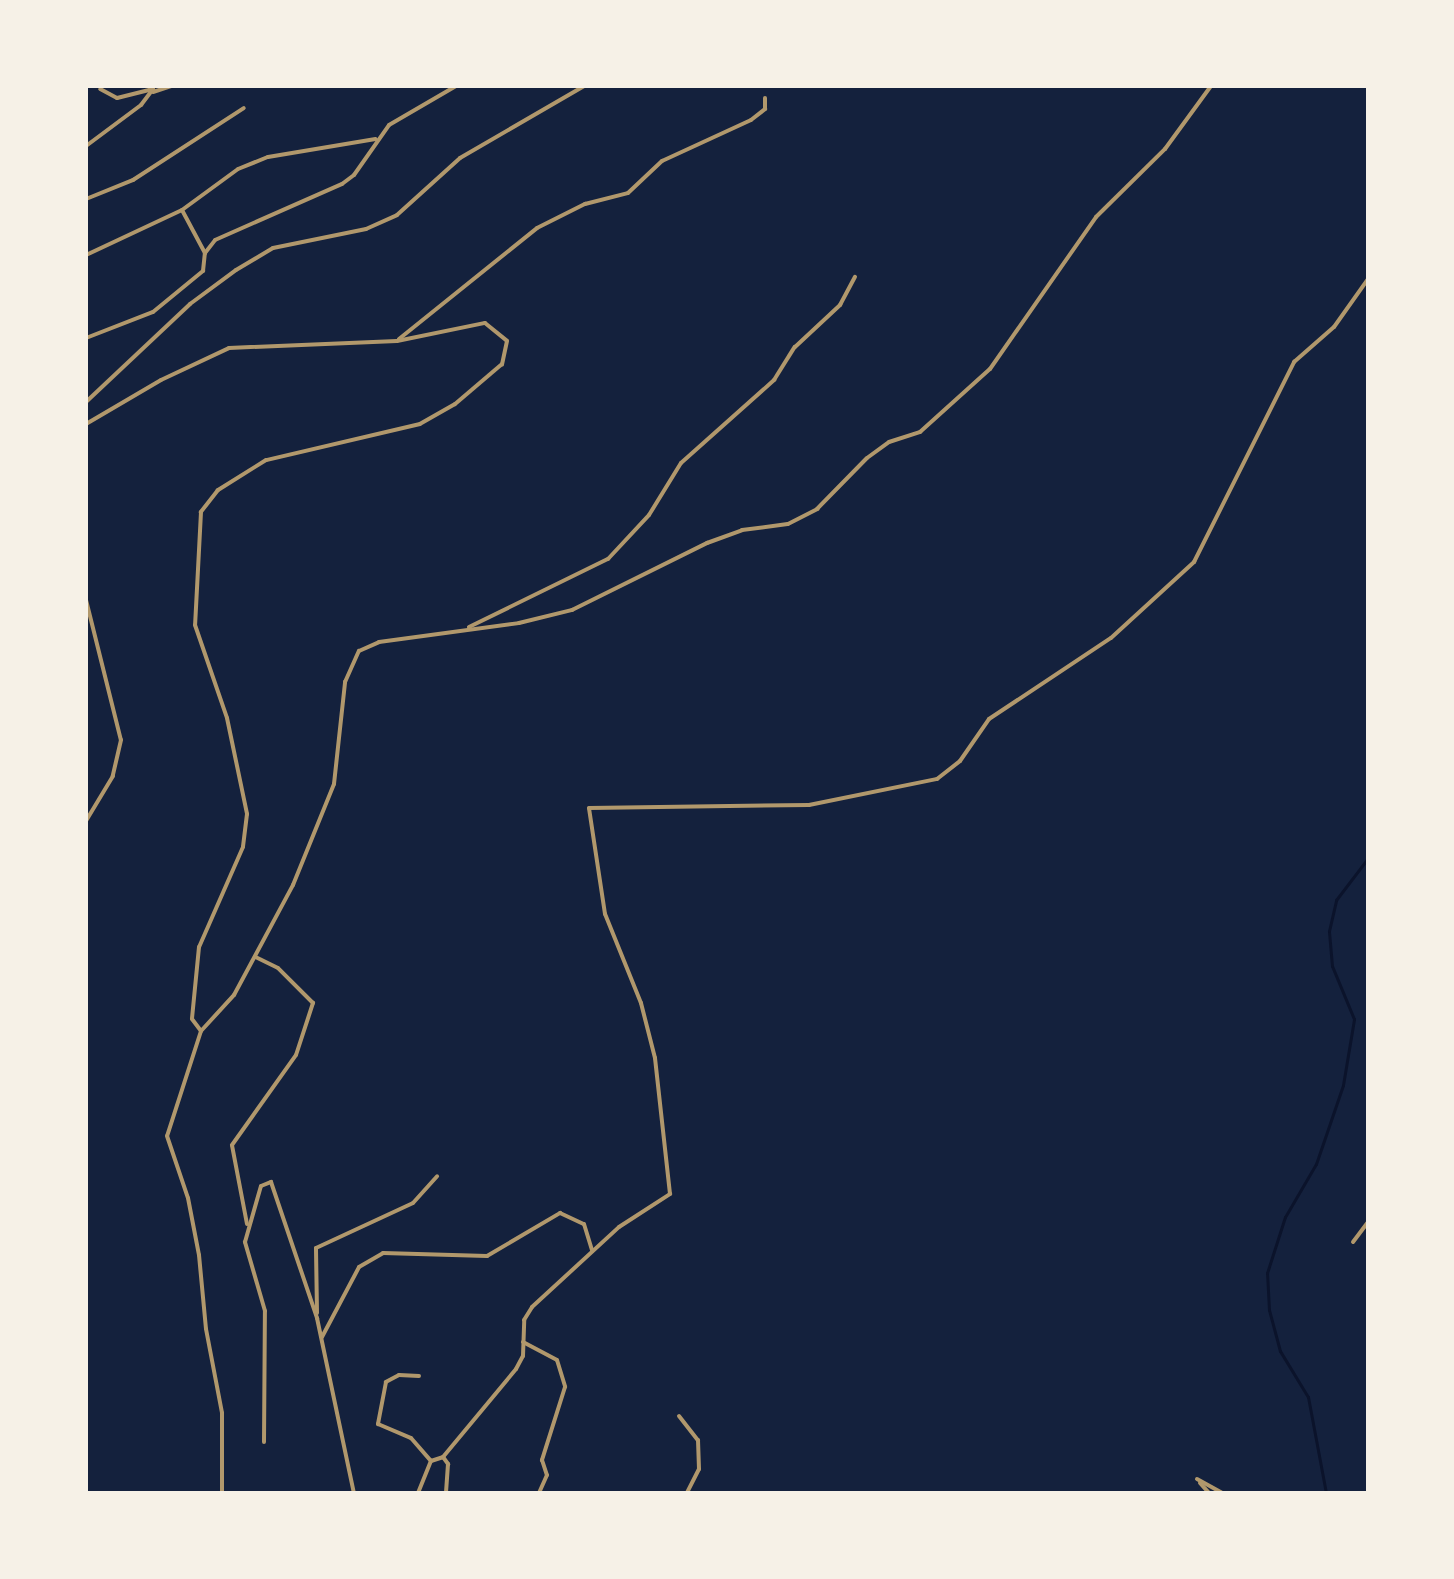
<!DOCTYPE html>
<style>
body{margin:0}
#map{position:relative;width:1454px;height:1579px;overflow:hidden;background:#14213d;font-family:"Exo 2",sans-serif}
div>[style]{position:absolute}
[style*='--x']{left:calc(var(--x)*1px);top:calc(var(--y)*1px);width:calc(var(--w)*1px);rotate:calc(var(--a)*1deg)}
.stream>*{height:3px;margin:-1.5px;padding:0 1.5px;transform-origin:1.5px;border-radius:1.5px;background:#0b132b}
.minor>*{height:4px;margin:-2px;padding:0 2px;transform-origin:2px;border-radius:2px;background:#b1986c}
span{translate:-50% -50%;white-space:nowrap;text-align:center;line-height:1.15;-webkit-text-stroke:8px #f6f1e7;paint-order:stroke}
.frame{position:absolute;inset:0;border:88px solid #f6f1e7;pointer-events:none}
</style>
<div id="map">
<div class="stream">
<div style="--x:1326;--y:1493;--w:98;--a:-100.6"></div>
<div style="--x:1308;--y:1397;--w:54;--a:-121.3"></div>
<div style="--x:1280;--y:1351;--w:42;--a:-105"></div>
<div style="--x:1269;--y:1310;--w:37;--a:-93"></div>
<div style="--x:1267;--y:1273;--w:59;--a:-72.2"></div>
<div style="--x:1285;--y:1217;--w:61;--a:-59.7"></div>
<div style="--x:1316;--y:1164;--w:83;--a:-71.1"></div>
<div style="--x:1343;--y:1085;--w:67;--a:-80.5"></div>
<div style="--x:1354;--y:1019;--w:57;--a:-112.5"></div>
<div style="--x:1332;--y:966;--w:35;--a:-95"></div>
<div style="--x:1329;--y:931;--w:32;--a:-77"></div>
<div style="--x:1336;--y:900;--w:53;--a:-52.7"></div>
</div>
<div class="minor">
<div style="--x:153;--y:92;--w:19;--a:-18"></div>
<div style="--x:86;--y:146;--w:69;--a:-36.7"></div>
<div style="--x:141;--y:105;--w:20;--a:-53"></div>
<div style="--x:153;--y:89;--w:37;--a:166"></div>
<div style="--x:117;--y:98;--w:19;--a:-152"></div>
<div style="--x:86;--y:199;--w:51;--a:-22"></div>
<div style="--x:133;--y:180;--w:132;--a:-33"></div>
<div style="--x:182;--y:210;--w:49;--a:61.9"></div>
<div style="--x:86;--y:255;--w:106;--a:-25.1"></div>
<div style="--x:182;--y:210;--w:69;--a:-36.2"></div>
<div style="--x:238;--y:169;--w:32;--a:-22"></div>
<div style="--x:268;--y:157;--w:109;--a:-9.5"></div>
<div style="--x:86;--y:338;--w:72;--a:-21.2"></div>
<div style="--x:153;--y:312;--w:65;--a:-39.4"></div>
<div style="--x:203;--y:271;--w:18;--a:-84"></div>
<div style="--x:205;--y:253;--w:16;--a:-52"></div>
<div style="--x:215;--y:240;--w:139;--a:-23.8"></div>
<div style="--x:342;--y:184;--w:15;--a:-37"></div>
<div style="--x:354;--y:175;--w:61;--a:-55"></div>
<div style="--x:389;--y:125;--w:78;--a:-30.2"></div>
<div style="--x:399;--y:339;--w:177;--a:-38.8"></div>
<div style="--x:537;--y:228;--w:54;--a:-26.6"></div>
<div style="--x:585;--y:204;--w:44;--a:-14.3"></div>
<div style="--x:628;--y:193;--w:47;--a:-43.3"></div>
<div style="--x:662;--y:161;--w:98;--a:-24.7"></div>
<div style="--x:751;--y:120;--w:18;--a:-38"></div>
<div style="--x:765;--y:109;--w:11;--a:-90"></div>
<div style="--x:86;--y:402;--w:143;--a:-43.3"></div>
<div style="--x:190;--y:304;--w:57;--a:-36.5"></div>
<div style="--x:236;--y:270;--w:43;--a:-30.7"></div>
<div style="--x:273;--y:248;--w:95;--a:-11.5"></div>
<div style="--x:366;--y:229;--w:34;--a:-24"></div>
<div style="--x:397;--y:215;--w:85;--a:-42.1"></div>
<div style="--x:460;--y:158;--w:143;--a:-30.1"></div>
<div style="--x:86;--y:424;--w:87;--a:-30.4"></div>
<div style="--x:161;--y:380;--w:75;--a:-25.2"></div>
<div style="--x:229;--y:348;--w:168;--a:-2.4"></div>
<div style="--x:397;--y:341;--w:90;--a:-11.6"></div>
<div style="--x:485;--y:323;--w:28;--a:39"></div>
<div style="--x:507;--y:341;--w:24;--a:102"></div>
<div style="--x:502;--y:364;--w:62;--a:139.6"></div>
<div style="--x:455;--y:404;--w:40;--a:150.3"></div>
<div style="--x:420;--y:424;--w:158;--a:166.8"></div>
<div style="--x:266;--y:460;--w:57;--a:148"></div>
<div style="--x:218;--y:490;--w:28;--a:128"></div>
<div style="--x:201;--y:512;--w:113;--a:93"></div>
<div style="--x:195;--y:625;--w:98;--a:71"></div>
<div style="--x:227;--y:718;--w:98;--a:78.2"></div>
<div style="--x:247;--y:814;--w:33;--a:97"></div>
<div style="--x:243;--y:847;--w:109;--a:113.7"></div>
<div style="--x:199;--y:947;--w:72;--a:95.6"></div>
<div style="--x:192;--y:1019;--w:15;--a:53"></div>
<div style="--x:201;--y:1031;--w:110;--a:107.9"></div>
<div style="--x:167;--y:1136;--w:65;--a:71.3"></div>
<div style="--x:188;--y:1198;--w:58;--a:79.1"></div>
<div style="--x:199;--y:1255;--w:74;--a:84.6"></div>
<div style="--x:206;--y:1329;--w:86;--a:79.2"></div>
<div style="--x:222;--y:1413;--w:80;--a:90"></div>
<div style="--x:86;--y:600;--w:144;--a:76"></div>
<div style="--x:121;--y:740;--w:37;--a:103"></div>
<div style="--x:113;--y:776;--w:52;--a:121"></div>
<div style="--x:469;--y:627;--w:155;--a:-26.1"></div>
<div style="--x:608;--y:559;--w:60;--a:-47"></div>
<div style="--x:649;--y:515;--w:61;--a:-58.4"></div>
<div style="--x:681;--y:463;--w:125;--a:-41.7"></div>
<div style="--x:774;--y:380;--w:39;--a:-58"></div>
<div style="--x:795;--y:347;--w:62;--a:-43"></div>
<div style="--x:840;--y:305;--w:32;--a:-62"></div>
<div style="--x:201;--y:1031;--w:49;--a:-47.5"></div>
<div style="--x:234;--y:995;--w:125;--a:-61.8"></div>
<div style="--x:293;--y:885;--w:109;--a:-67.9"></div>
<div style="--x:334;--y:784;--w:103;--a:-83.8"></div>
<div style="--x:345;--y:682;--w:34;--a:-66"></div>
<div style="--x:359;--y:651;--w:22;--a:-24"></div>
<div style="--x:379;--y:642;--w:141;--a:-7.7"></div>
<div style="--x:519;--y:623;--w:55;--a:-13.8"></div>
<div style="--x:572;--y:610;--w:151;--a:-26.4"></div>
<div style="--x:707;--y:543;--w:37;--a:-20"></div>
<div style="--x:742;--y:530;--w:46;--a:-7.4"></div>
<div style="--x:788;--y:524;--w:33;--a:-27"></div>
<div style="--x:817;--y:509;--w:71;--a:-45.6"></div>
<div style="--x:867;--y:458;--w:27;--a:-36"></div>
<div style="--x:889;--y:442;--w:33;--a:-18"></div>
<div style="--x:920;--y:432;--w:94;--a:-42"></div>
<div style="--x:990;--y:369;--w:185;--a:-55.1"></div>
<div style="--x:1096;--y:217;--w:97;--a:-44.6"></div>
<div style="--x:1165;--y:149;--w:78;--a:-53.9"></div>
<div style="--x:247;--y:1224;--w:80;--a:-100.8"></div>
<div style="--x:232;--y:1145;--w:110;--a:-54.6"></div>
<div style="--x:296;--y:1055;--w:55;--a:-71.9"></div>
<div style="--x:313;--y:1003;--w:49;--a:-135"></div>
<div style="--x:278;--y:968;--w:25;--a:-154"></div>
<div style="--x:1353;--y:1242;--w:25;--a:-53"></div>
<div style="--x:317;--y:1313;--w:65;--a:-90.9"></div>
<div style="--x:316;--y:1248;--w:107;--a:-24.9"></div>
<div style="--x:413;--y:1203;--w:36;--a:-48"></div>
<div style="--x:322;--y:1337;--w:79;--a:-62.1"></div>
<div style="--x:359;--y:1267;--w:28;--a:-30"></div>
<div style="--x:383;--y:1253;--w:104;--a:1.7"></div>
<div style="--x:487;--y:1256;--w:85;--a:-30.5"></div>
<div style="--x:560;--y:1213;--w:26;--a:25"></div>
<div style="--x:584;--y:1224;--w:28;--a:73"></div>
<div style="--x:523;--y:1342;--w:38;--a:28"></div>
<div style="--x:557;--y:1360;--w:28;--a:73"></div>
<div style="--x:565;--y:1387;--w:77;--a:107.5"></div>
<div style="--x:542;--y:1460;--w:16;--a:72"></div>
<div style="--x:547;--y:1475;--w:20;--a:114"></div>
<div style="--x:419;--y:1376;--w:20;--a:-177"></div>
<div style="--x:399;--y:1375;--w:15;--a:152"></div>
<div style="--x:386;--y:1382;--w:43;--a:100.8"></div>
<div style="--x:378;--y:1424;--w:36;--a:23"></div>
<div style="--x:411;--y:1438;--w:30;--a:49"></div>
<div style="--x:679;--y:1416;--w:31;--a:52"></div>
<div style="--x:698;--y:1440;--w:29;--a:88"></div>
<div style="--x:699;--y:1469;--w:27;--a:117"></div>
<div style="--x:264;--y:1442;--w:131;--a:-89.6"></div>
<div style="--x:265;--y:1311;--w:72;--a:-106.2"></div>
<div style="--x:245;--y:1242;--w:58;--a:-74.1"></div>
<div style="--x:261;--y:1186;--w:11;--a:-22"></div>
<div style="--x:271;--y:1182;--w:144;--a:71.3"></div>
<div style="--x:317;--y:1318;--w:179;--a:78.1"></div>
<div style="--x:443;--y:1457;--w:114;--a:-50.3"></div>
<div style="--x:516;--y:1369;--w:15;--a:-62"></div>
<div style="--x:523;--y:1356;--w:36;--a:-88"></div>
<div style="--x:524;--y:1320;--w:15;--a:-58"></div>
<div style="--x:532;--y:1307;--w:118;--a:-42.6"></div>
<div style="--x:619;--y:1227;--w:61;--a:-32.9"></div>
<div style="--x:670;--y:1194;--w:137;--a:-96.3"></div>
<div style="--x:655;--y:1058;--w:57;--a:-104.3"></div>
<div style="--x:641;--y:1003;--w:96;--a:-112"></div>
<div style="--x:605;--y:914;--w:107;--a:-98.6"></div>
<div style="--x:589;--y:808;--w:220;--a:-0.8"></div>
<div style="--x:809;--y:805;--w:131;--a:-11.5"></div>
<div style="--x:937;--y:779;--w:29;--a:-38"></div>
<div style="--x:960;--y:761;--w:51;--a:-55.4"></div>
<div style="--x:989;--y:719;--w:146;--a:-33.6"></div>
<div style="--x:1111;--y:638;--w:113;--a:-42.5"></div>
<div style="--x:1194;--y:562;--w:224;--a:-63.4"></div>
<div style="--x:1294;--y:362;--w:53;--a:-41.2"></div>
<div style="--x:1334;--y:327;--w:59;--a:-54.7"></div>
<div style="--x:1197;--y:1479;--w:29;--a:29"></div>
<div style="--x:1200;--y:1483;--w:13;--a:48"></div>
<div style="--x:418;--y:1493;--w:35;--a:-68"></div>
<div style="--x:431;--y:1461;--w:13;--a:-18"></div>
<div style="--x:443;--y:1457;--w:9;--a:54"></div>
<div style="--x:448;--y:1464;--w:29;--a:94"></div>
</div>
<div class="frame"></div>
</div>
